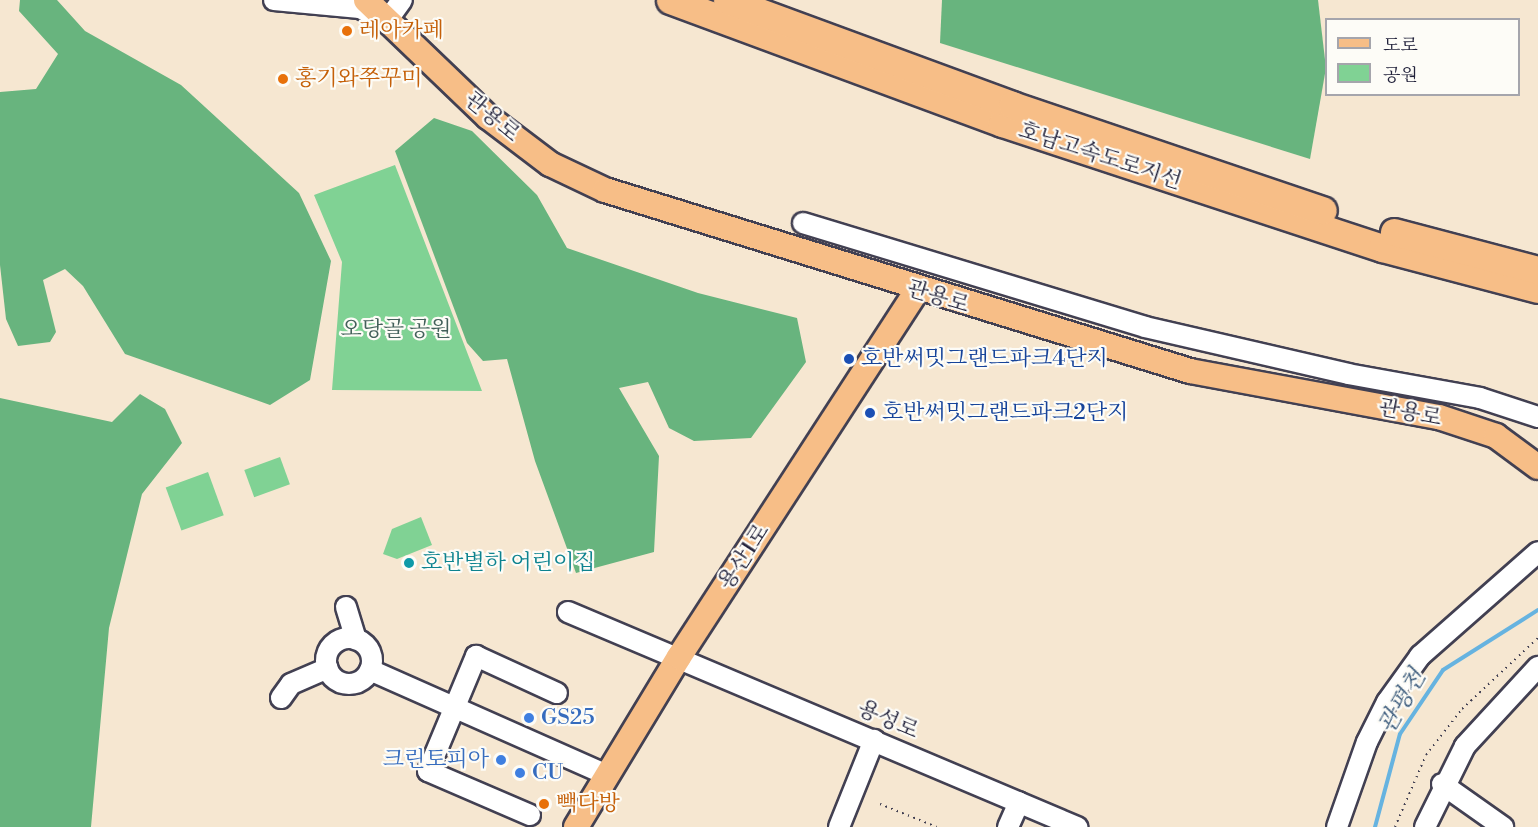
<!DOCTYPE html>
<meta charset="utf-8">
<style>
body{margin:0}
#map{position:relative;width:1538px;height:827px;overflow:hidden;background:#f6e7d1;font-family:"Libre Bodoni","Noto Serif KR",serif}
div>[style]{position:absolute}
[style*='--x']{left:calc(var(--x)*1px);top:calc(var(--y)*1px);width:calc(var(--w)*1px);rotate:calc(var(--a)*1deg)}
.green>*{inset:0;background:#80d294;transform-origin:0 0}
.forest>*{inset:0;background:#68b47e}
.stream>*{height:4px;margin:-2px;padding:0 2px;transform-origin:2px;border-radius:2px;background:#66b3e0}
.path>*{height:2px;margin-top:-1px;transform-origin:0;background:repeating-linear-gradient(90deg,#424052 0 1.5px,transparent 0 6px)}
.roads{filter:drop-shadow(2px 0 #424052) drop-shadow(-2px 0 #424052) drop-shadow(0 2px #424052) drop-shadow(0 -2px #424052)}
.minor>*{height:20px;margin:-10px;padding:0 10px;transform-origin:10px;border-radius:10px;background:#fff}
.minor>.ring{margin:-10px;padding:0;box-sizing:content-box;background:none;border:20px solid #fff;border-radius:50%}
.major>*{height:24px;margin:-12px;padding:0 12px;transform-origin:12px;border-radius:12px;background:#f7be87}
.highway>*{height:27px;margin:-13.5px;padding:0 13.5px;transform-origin:13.5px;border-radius:13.5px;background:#f7be87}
.dots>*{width:16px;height:16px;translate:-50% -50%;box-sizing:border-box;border:3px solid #fdfcf7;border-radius:50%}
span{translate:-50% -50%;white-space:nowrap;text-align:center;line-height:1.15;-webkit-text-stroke:4.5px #fdfcf7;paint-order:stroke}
.food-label{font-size:22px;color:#c56008}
.left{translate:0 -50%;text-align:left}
.street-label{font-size:22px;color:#22223b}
.park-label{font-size:22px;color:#43605a}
.transit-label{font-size:22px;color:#164399}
.culture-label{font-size:22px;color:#0d838f}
.shop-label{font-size:22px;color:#366cbe}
.right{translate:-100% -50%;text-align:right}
.water-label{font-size:24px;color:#3d5c7d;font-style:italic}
.legend{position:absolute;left:1325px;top:18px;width:195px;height:78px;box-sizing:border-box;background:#fdfcf7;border:2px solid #a5a5ac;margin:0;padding:8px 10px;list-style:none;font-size:18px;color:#22223b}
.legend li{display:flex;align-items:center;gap:12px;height:30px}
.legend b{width:30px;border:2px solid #a5a5ac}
</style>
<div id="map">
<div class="green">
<div style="clip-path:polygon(395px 165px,482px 391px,332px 390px,342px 262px,314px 195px)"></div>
<div style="left:280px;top:457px;width:29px;height:38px;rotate:70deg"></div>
<div style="left:208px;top:472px;width:46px;height:45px;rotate:70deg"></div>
<div style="clip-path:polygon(421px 517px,432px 545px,397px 559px,383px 554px,392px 529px)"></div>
</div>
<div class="forest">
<div style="clip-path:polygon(20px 0,57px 0,85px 31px,181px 85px,299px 193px,331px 261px,310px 380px,270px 405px,125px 354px,83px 286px,65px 269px,43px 280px,56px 332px,50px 342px,18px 346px,6px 319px,0 265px,0 92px,36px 89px,58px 54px,19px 11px)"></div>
<div style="clip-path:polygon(942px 0,1318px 0,1326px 68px,1310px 159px,940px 43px)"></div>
<div style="clip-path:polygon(434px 118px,472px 131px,537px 195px,567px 248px,698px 293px,797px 318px,806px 362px,751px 438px,694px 441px,669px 428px,648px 382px,619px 388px,659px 456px,654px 552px,576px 573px,535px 461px,507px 359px,483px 361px,467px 343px,395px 151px)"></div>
<div style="clip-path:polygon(140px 394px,165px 409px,182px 443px,142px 494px,109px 628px,91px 827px,0 827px,0 398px,112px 422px)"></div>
</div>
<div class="stream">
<div style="--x:1375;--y:827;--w:96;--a:-75"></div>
<div style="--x:1400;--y:734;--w:77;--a:-56.1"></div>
<div style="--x:1443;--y:670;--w:112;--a:-32.3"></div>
</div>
<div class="path">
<div style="--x:880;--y:804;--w:61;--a:22"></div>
<div style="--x:1395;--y:827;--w:78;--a:-66.7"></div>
<div style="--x:1426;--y:755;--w:58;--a:-52"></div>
<div style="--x:1462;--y:709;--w:104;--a:-43.1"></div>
</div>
<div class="roads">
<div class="minor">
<div style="--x:274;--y:0;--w:86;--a:5.3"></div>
<div style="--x:360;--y:8;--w:30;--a:28"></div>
<div style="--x:386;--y:22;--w:27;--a:-54"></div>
<div style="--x:803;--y:223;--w:357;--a:16.9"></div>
<div style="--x:1145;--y:327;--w:208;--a:13"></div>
<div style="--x:1348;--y:374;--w:134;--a:10.3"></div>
<div style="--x:1480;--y:398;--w:61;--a:18.1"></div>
<div style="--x:346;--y:607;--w:34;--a:73"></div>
<div style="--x:568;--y:612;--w:553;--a:22.9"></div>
<div class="ring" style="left:326px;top:638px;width:26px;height:26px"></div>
<div style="--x:370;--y:670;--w:259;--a:23.9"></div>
<div style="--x:281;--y:698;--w:17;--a:-54"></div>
<div style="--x:291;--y:684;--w:40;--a:-23.4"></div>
<div style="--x:1442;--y:784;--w:75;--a:35.2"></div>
<div style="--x:530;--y:815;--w:111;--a:-156.7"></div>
<div style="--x:428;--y:771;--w:125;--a:-67.3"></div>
<div style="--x:476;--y:656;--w:89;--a:24.6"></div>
<div style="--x:839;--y:827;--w:94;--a:-68.1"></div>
<div style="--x:1008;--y:827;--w:27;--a:-66"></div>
<div style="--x:1337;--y:827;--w:90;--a:-70.6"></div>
<div style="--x:1367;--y:742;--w:45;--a:-63.4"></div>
<div style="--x:1387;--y:702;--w:57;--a:-54.3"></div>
<div style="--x:1420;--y:656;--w:157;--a:-41.4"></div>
<div style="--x:1425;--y:827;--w:90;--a:-63.7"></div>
<div style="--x:1465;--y:746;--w:108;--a:-47.3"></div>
</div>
<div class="major">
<div style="--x:366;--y:0;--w:169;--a:43.8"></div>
<div style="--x:488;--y:117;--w:78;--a:37.2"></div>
<div style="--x:550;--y:164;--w:61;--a:25.3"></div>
<div style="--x:605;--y:190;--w:612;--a:17.19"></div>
<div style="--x:1190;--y:371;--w:253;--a:10.5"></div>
<div style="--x:1439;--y:417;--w:60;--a:18.4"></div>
<div style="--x:1496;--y:436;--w:52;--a:36.4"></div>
<div style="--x:576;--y:827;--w:199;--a:-58.8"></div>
<div style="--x:679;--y:657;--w:437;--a:-57"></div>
</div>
<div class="highway">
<div style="--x:670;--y:0;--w:354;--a:20.3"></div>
<div style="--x:1002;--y:123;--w:400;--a:18.2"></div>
<div style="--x:1382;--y:248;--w:161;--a:14.7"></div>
<div style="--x:727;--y:0;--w:304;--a:20.2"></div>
<div style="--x:1012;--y:105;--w:328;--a:18.7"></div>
<div style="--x:1394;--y:232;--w:149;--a:14.8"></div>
</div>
</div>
<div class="dots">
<div style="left:347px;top:31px;background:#e8710a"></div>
<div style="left:283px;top:79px;background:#e8710a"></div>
<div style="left:849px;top:359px;background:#1a4fb4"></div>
<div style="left:870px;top:413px;background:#1a4fb4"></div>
<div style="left:409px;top:563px;background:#0f9aa8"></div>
<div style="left:529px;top:718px;background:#3f7fe0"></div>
<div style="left:501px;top:760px;background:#3f7fe0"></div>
<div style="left:520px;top:773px;background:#3f7fe0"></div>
<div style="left:544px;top:804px;background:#e8710a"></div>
</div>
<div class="food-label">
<span class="left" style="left:359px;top:31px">레아카페</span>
<span class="left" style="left:295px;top:79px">홍기와쭈꾸미</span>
<span class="left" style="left:556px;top:804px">빽다방</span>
</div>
<div class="street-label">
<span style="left:492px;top:117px;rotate:40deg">관용로</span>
<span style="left:1100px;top:156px;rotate:18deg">호남고속도로지선</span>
<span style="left:938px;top:297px;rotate:17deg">관용로</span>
<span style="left:1410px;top:413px;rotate:11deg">관용로</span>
<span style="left:744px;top:557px;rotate:-57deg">용산1로</span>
<span style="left:888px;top:720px;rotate:23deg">용성로</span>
</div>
<div class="park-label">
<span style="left:396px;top:330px">오당골 공원</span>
</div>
<div class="transit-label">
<span class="left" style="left:861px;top:359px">호반써밋그랜드파크4단지</span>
<span class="left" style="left:882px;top:413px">호반써밋그랜드파크2단지</span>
</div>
<div class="culture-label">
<span class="left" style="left:421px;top:563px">호반별하 어린이집</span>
</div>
<div class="shop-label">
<span class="left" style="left:541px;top:718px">GS25</span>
<span class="right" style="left:489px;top:760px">크린토피아</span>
<span class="left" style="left:532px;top:773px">CU</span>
</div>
<div class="water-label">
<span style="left:1403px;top:702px;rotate:-60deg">관평천</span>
</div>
<ul class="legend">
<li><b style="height:8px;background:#f7be87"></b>도로</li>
<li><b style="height:16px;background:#80d294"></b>공원</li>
</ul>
</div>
